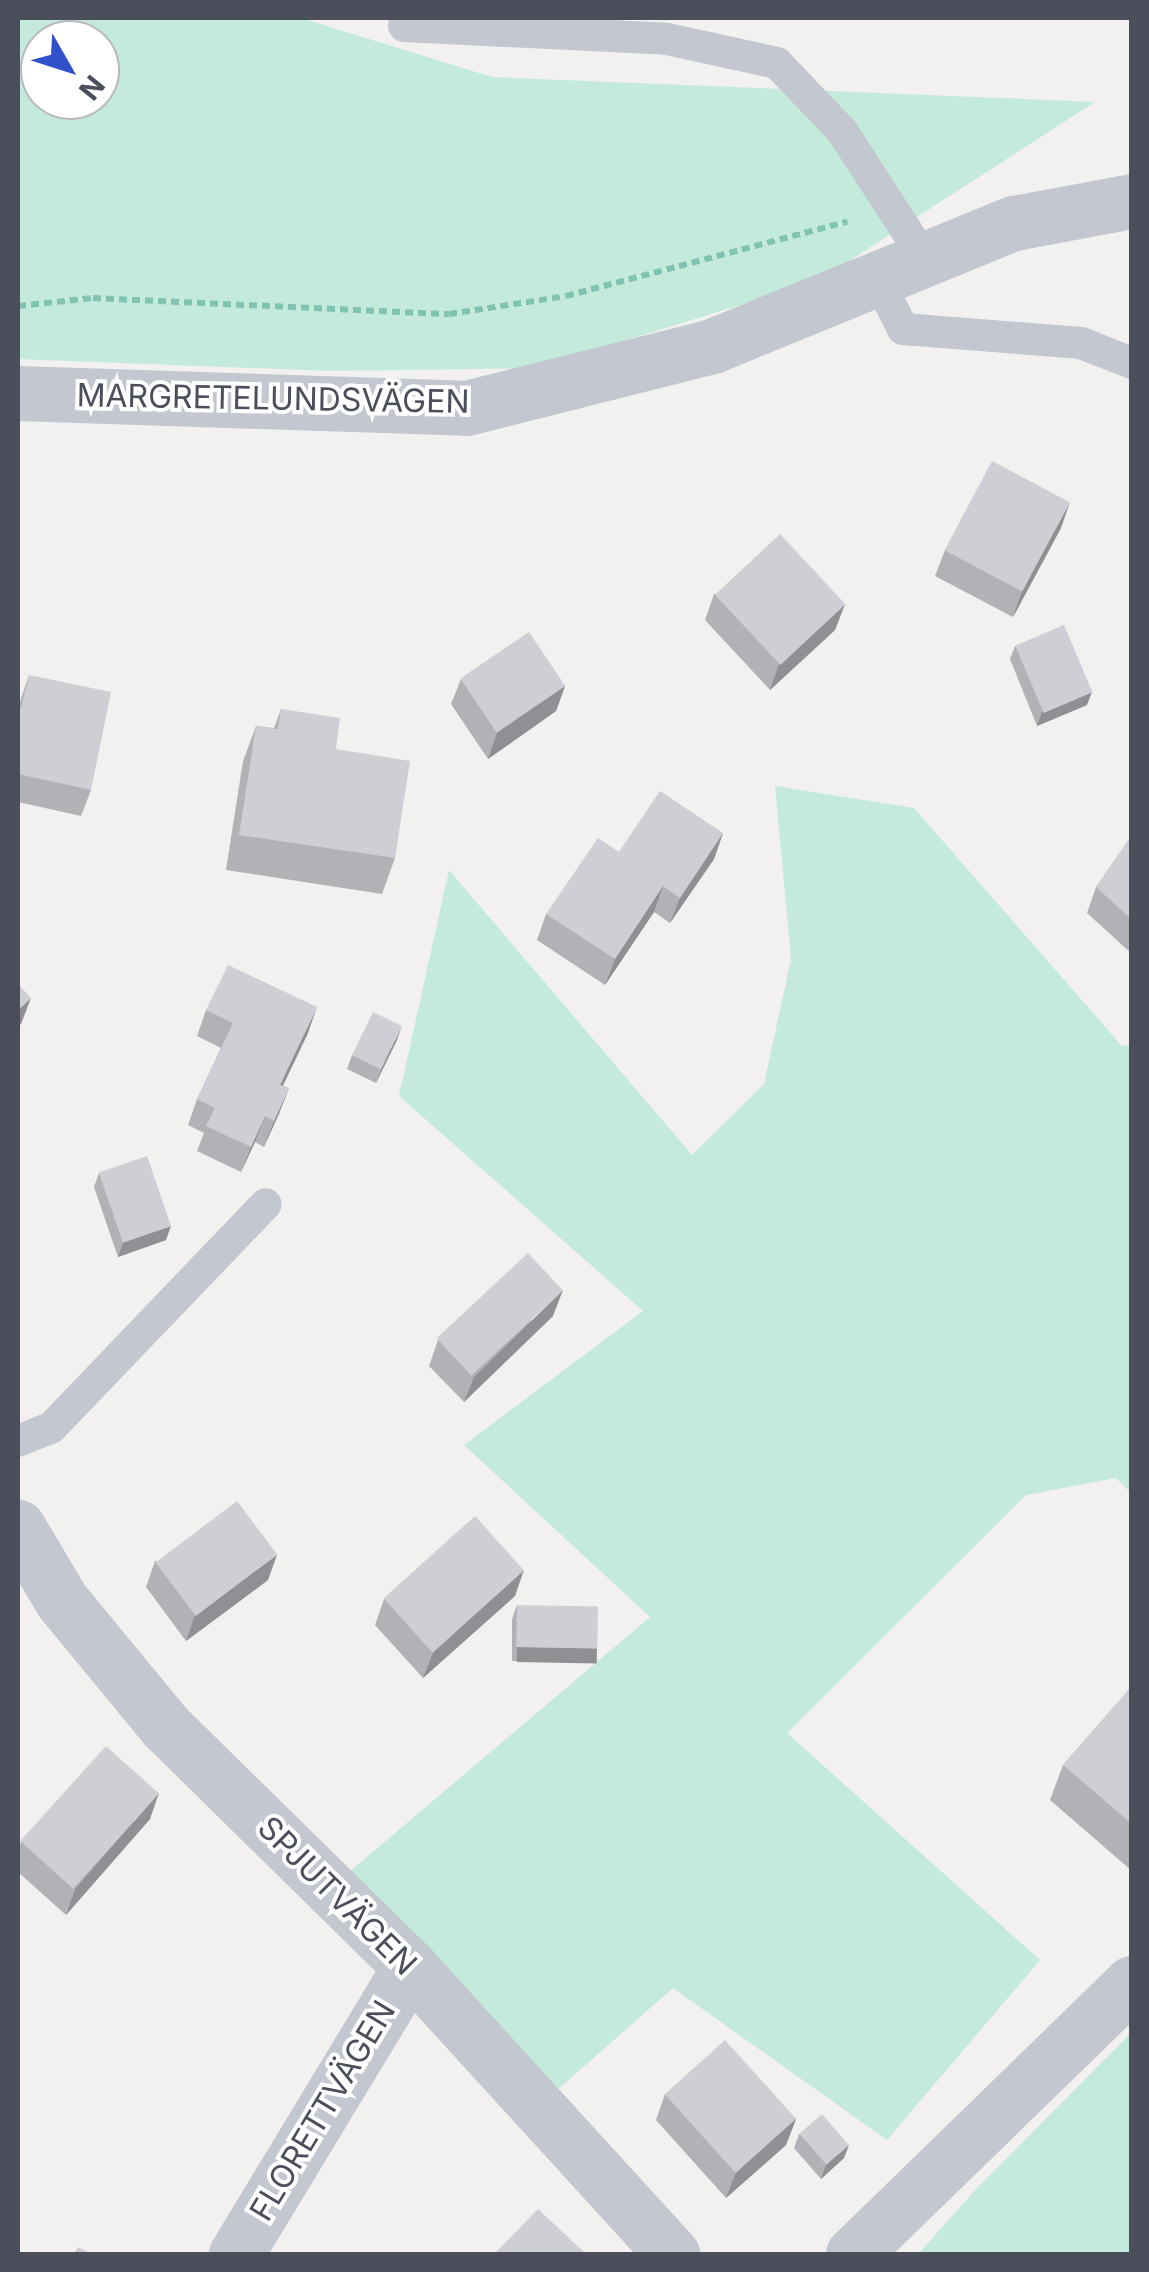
<!DOCTYPE html>
<meta charset="utf-8">
<style>
body{margin:0}
#map{position:relative;width:1149px;height:2272px;overflow:hidden;background:#f2f1f0;font-family:Inter,sans-serif}
div>[style]{position:absolute}
[style*='--x']{left:calc(var(--x)*1px);top:calc(var(--y)*1px);width:calc(var(--w)*1px);rotate:calc(var(--a)*1deg)}
.green>*{inset:0;background:#c4eadb}
.path>*{height:6px;margin-top:-3px;transform-origin:0;background:repeating-linear-gradient(90deg,#81c3b2 0 8px,transparent 0 13px)}
.lane>*{height:32px;margin:-16px;padding:0 16px;transform-origin:16px;border-radius:16px;background:#c2c7d0}
.street>*{height:55px;margin:-27.5px;padding:0 27.5px;transform-origin:27.5px;border-radius:27.5px;background:#c2c7d0}
.wall>*{inset:0;background:#b1b1b6}
.shaded-wall>*{inset:0;background:#909094;transform-origin:0 0}
.building>*{inset:0;background:#ceced4;transform-origin:0 0}
span{translate:-50% -50%;white-space:nowrap;text-align:center;line-height:1.15;-webkit-text-stroke:8px #fff;paint-order:stroke}
.street-label{font-size:32px;color:#4a4f5b}
.frame{position:absolute;inset:0;border:20px solid #4a4f5b;pointer-events:none}
.north{position:absolute;left:20px;top:20px;width:100px;height:100px;box-sizing:border-box;background:#fff;border:2px solid #b7b9bd;border-radius:50%;rotate:129deg;font-size:28px;font-weight:700;line-height:40px;text-align:center;color:#4a4f5b}
.north::after{content:'';display:block;margin:auto;width:35px;height:45px;background:#3151cb;clip-path:polygon(50% 0,100% 100%,50% 72%,0 100%)}
</style>
<div id="map">
<div class="green">
<div style="clip-path:polygon(evenodd,18px 18px,301px 18px,492px 77px,1095px 102px,818px 281px,536px 368px,330px 371px,18px 359px,18px 18px,40px 40px,100px 40px,100px 100px,40px 100px,40px 40px)"></div>
<div style="clip-path:polygon(775px 786px,914px 808px,1122px 1046px,1131px 1045px,1131px 1493px,1116px 1478px,1026px 1495px,787px 1733px,1040px 1960px,887px 2140px,673px 1988px,539px 2106px,349px 1872px,650px 1617px,464px 1445px,643px 1311px,399px 1096px,449px 870px,692px 1155px,764px 1084px,791px 959px)"></div>
<div style="clip-path:polygon(1131px 2033px,1131px 2254px,918px 2254px,978px 2187px)"></div>
</div>
<div class="path">
<div style="--x:18;--y:306;--w:75;--a:-6.1"></div>
<div style="--x:93;--y:298;--w:356;--a:2.6"></div>
<div style="--x:449;--y:314;--w:118;--a:-8.7"></div>
<div style="--x:566;--y:296;--w:291;--a:-14.8"></div>
</div>
<div class="lane">
<div style="--x:404;--y:26;--w:263;--a:2.8"></div>
<div style="--x:667;--y:39;--w:113;--a:12.3"></div>
<div style="--x:777;--y:63;--w:94;--a:46.3"></div>
<div style="--x:842;--y:131;--w:149;--a:57.1"></div>
<div style="--x:877;--y:278;--w:57;--a:63"></div>
<div style="--x:903;--y:329;--w:179;--a:4.5"></div>
<div style="--x:1081;--y:343;--w:55;--a:21.4"></div>
<div style="--x:18;--y:1441;--w:35;--a:-22"></div>
<div style="--x:51;--y:1428;--w:310;--a:-46.2"></div>
</div>
<div class="street">
<div style="--x:18;--y:393;--w:448;--a:1.9"></div>
<div style="--x:466;--y:408;--w:254;--a:-14.1"></div>
<div style="--x:712;--y:346;--w:326;--a:-22.2"></div>
<div style="--x:1014;--y:223;--w:120;--a:-10.6"></div>
<div style="--x:18;--y:1527;--w:86;--a:59.3"></div>
<div style="--x:62;--y:1601;--w:162;--a:50.5"></div>
<div style="--x:165;--y:1726;--w:344;--a:44.5"></div>
<div style="--x:410;--y:1967;--w:389;--a:47.6"></div>
<div style="--x:236;--y:2254;--w:336;--a:-58.8"></div>
<div style="--x:853;--y:2254;--w:389;--a:-44.2"></div>
</div>
<div class="wall">
<div style="clip-path:polygon(1061px 528px,1013px 617px,935px 576px,945px 550px)"></div>
<div style="clip-path:polygon(714px 594px,845px 604px,835px 630px,770px 690px,705px 620px)"></div>
<div style="clip-path:polygon(1015px 646px,1087px 705px,1037px 726px,1010px 659px)"></div>
<div style="clip-path:polygon(29px 675px,91px 790px,81px 816px,18px 802px,18px 707px)"></div>
<div style="clip-path:polygon(461px 679px,565px 686px,556px 711px,488px 759px,451px 704px)"></div>
<div style="clip-path:polygon(281px 709px,336px 749px,395px 858px,382px 894px,226px 870px,243px 761px,256px 726px,274px 728px)"></div>
<div style="clip-path:polygon(723px 833px,714px 859px,670px 923px,654px 912px,605px 985px,537px 940px,546px 914px,619px 852px)"></div>
<div style="clip-path:polygon(1132px 835px,1132px 954px,1087px 913px,1096px 887px)"></div>
<div style="clip-path:polygon(206px 1010px,308px 1033px,283px 1086px,289px 1088px,264px 1147px,255px 1142px,241px 1172px,197px 1151px,204px 1133px,188px 1125px,197px 1099px,221px 1048px,197px 1036px)"></div>
<div style="clip-path:polygon(397px 1040px,376px 1083px,347px 1069px,352px 1055px)"></div>
<div style="clip-path:polygon(99px 1173px,166px 1240px,118px 1257px,94px 1187px)"></div>
<div style="clip-path:polygon(553px 1316px,464px 1402px,429px 1366px,438px 1340px)"></div>
<div style="clip-path:polygon(155px 1561px,268px 1580px,186px 1641px,146px 1587px)"></div>
<div style="clip-path:polygon(515px 1596px,423px 1678px,375px 1625px,384px 1599px)"></div>
<div style="clip-path:polygon(517px 1605px,597px 1649px,592px 1663px,512px 1661px,512px 1619px)"></div>
<div style="clip-path:polygon(1132px 1686px,1132px 1871px,1050px 1800px,1063px 1765px)"></div>
<div style="clip-path:polygon(150px 1819px,66px 1915px,18px 1872px,18px 1852px,21px 1842px)"></div>
<div style="clip-path:polygon(665px 2094px,796px 2119px,786px 2145px,726px 2198px,656px 2120px)"></div>
<div style="clip-path:polygon(799px 2134px,844px 2158px,821px 2179px,794px 2148px)"></div>
</div>
<div class="shaded-wall">
<div style="clip-path:polygon(1070px 502px,1061px 528px,1013px 617px,1022px 591px)"></div>
<div style="clip-path:polygon(845px 604px,835px 630px,770px 690px,779px 664px)"></div>
<div style="clip-path:polygon(565px 686px,556px 711px,488px 759px,497px 733px)"></div>
<div style="clip-path:polygon(1092px 692px,1087px 705px,1037px 726px,1042px 712px)"></div>
<div style="clip-path:polygon(723px 833px,714px 859px,670px 923px,680px 898px)"></div>
<div style="clip-path:polygon(663px 886px,654px 912px,605px 985px,615px 959px)"></div>
<div style="clip-path:polygon(31px 998px,21px 1024px,18px 1027px,18px 1010px)"></div>
<div style="clip-path:polygon(317px 1007px,308px 1033px,271px 1110px,280px 1085px)"></div>
<div style="clip-path:polygon(402px 1026px,397px 1040px,376px 1083px,381px 1070px)"></div>
<div style="clip-path:polygon(289px 1088px,279px 1114px,264px 1147px,274px 1121px)"></div>
<div style="clip-path:polygon(265px 1116px,255px 1142px,241px 1172px,251px 1147px)"></div>
<div style="clip-path:polygon(171px 1226px,166px 1240px,118px 1257px,123px 1243px)"></div>
<div style="clip-path:polygon(563px 1290px,553px 1316px,464px 1402px,474px 1377px)"></div>
<div style="clip-path:polygon(277px 1555px,268px 1580px,186px 1641px,195px 1615px)"></div>
<div style="clip-path:polygon(524px 1570px,515px 1596px,423px 1678px,433px 1653px)"></div>
<div style="left:517px;top:1647px;width:80px;height:15px;rotate:1deg"></div>
<div style="clip-path:polygon(159px 1793px,150px 1819px,66px 1915px,75px 1889px)"></div>
<div style="clip-path:polygon(796px 2119px,786px 2145px,726px 2198px,736px 2172px)"></div>
<div style="clip-path:polygon(849px 2145px,844px 2158px,821px 2179px,826px 2165px)"></div>
</div>
<div class="building">
<div style="left:992px;top:461px;width:88px;height:101px;rotate:28deg"></div>
<div style="left:780px;top:534px;width:96px;height:89px;rotate:47deg"></div>
<div style="left:1064px;top:625px;width:73px;height:53px;rotate:67deg"></div>
<div style="left:529px;top:632px;width:65px;height:83px;rotate:56deg"></div>
<div style="clip-path:polygon(29px 675px,111px 692px,91px 790px,18px 774px,18px 707px,21px 708px)"></div>
<div style="clip-path:polygon(281px 709px,340px 718px,336px 749px,410px 761px,395px 858px,239px 835px,256px 726px,278px 729px)"></div>
<div style="clip-path:polygon(660px 791px,723px 833px,680px 898px,663px 886px,615px 959px,546px 914px,598px 838px,619px 852px)"></div>
<div style="clip-path:polygon(1132px 835px,1132px 920px,1096px 887px)"></div>
<div style="clip-path:polygon(228px 965px,317px 1007px,280px 1085px,289px 1088px,274px 1121px,265px 1116px,251px 1147px,206px 1126px,215px 1108px,197px 1099px,233px 1023px,206px 1010px)"></div>
<div style="clip-path:polygon(18px 984px,31px 998px,18px 1010px)"></div>
<div style="left:373px;top:1012px;width:32px;height:48px;rotate:26deg"></div>
<div style="left:147px;top:1156px;width:74px;height:51px;rotate:71deg"></div>
<div style="left:528px;top:1253px;width:51px;height:125px;rotate:47deg"></div>
<div style="left:237px;top:1501px;width:67px;height:102px;rotate:53deg"></div>
<div style="left:475px;top:1516px;width:73px;height:123px;rotate:48deg"></div>
<div style="left:517px;top:1605px;width:81px;height:42px;rotate:1deg"></div>
<div style="clip-path:polygon(1132px 1686px,1132px 1824px,1063px 1765px)"></div>
<div style="left:106px;top:1746px;width:71px;height:128px;rotate:42deg"></div>
<div style="left:725px;top:2040px;width:106px;height:81px;rotate:48deg"></div>
<div style="left:822px;top:2114px;width:41px;height:30px;rotate:49deg"></div>
<div style="clip-path:polygon(538px 2209px,586px 2254px,494px 2254px)"></div>
<div style="clip-path:polygon(78px 2247px,92px 2254px,74px 2254px)"></div>
</div>
<div class="street-label">
<span style="left:273px;top:399px;rotate:1deg">MARGRETELUNDSVÄGEN</span>
<span style="left:337px;top:1896px;rotate:45deg">SPJUTVÄGEN</span>
<span style="left:323px;top:2111px;rotate:-59deg">FLORETTVÄGEN</span>
</div>
<div class="frame"></div>
<div class="north">N</div>
</div>
